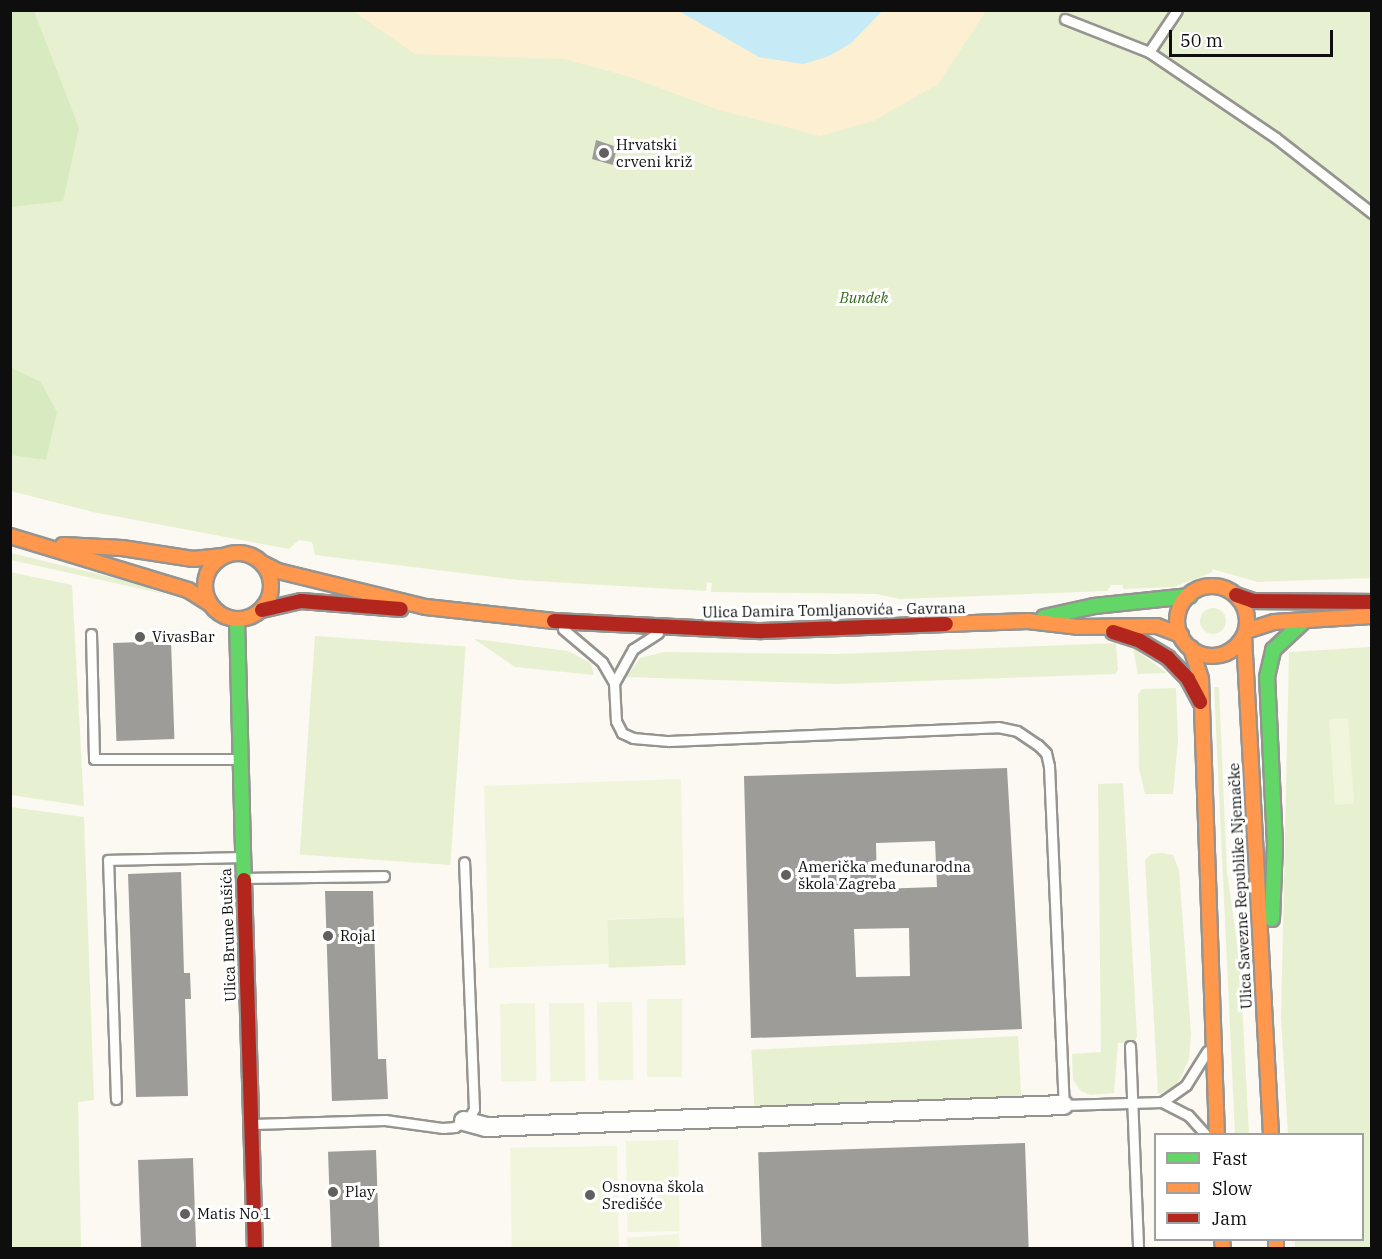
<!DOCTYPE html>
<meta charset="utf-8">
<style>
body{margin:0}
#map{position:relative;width:1382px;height:1259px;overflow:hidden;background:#fbf9f2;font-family:"IBM Plex Serif",serif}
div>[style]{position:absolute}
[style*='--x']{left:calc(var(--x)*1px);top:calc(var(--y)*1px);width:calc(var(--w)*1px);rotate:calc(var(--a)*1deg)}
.green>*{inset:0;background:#e7f1d1;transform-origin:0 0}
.round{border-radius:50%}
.forest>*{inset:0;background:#d8eabf}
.sand>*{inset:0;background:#fcefd2}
.pitch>*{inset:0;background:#f0f5db;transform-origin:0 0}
.water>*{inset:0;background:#c7eaf7}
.building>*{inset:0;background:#9e9c98;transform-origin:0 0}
.roads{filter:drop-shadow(2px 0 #959491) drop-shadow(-2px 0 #959491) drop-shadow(0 2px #959491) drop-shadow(0 -2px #959491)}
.lane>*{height:9px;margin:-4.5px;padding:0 4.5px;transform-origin:4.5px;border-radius:4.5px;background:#fefefd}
.street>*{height:18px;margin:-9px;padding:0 9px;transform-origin:9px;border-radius:9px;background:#fefefd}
.fast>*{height:14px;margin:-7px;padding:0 7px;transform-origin:7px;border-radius:7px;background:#63d668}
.slow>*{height:14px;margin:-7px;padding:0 7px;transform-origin:7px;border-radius:7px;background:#ff974d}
.slow>.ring{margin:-7px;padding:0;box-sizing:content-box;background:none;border:14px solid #ff974d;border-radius:50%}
.jam>*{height:14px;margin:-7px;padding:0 7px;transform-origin:7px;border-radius:7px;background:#b3261e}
.dots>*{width:16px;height:16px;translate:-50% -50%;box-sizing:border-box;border:3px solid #fff;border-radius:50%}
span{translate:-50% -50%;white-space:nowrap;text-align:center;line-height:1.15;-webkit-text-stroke:6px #fff;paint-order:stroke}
.poi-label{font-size:15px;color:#0e0e0e}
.left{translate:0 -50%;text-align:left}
.park-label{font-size:15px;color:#32681b;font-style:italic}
.street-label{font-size:15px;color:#0e0e0e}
.frame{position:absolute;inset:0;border:12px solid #0e0e0e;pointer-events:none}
.legend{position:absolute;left:1154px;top:1133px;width:210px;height:108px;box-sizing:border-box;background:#fff;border:2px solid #9f9f9f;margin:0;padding:8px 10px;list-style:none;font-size:18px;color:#0e0e0e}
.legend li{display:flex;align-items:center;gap:12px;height:30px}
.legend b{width:30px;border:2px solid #9f9f9f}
.scale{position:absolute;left:1169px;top:30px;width:164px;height:27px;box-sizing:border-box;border:3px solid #0e0e0e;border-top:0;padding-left:8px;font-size:18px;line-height:21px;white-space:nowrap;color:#0e0e0e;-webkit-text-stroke:4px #fff;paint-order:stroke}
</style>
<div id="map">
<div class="green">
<div style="clip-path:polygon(10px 11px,1371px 11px,1371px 578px,1258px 582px,1212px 569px,1213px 572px,1174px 587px,1123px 589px,1123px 585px,1111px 585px,1107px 591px,900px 599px,877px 594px,711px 592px,712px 583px,707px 582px,706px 591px,518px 580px,315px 555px,312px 542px,299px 540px,289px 549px,93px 512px,11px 491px)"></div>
<div style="clip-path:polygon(11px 553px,135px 583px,164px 594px,11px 560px)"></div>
<div style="clip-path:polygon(10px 572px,72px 585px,84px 806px,11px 795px)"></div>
<div class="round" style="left:1200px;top:608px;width:26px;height:26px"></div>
<div style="left:315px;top:636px;width:151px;height:219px;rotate:4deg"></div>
<div style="clip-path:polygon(474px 639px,568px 651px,591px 663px,594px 675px,515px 667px)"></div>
<div style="clip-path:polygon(1116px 643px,1118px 670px,1115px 674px,838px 684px,626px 677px,640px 658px,664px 652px,838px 654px)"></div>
<div style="clip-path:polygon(1371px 647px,1371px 1248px,1295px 1248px,1295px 1240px,1362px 1240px,1362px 1134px,1288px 1134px,1281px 1018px,1289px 652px)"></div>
<div style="clip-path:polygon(1133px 648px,1167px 673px,1138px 674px)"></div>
<div style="clip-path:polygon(1214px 687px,1219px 687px,1227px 872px,1240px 964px,1249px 1134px,1235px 1134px)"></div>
<div style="clip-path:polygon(1176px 688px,1178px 741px,1173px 794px,1145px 794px,1139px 768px,1138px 694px,1142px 689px)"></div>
<div style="clip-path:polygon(1123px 783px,1137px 1037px,1134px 1042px,1118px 1043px,1114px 1093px,1090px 1095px,1081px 1091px,1073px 1080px,1072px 1054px,1101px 1052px,1098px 784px)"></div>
<div style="clip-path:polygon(10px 807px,84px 817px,94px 1100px,78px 1102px,81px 1248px,11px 1248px)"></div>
<div style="clip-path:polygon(1163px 853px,1173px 855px,1179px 870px,1191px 1033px,1189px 1059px,1182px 1075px,1175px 1087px,1158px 1094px,1145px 860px,1151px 854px)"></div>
<div style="left:684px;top:917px;width:48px;height:77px;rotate:88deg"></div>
<div style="left:1018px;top:1036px;width:60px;height:267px;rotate:87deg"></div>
</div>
<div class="forest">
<div style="clip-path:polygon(10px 11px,34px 11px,79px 128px,63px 201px,11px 207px)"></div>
<div style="clip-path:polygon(10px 367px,41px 382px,57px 412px,46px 460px,11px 455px)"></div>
</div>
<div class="sand">
<div style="clip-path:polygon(353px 11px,679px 11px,759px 57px,803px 64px,829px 56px,851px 43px,882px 11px,986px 11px,938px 84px,873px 121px,820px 136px,719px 110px,627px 76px,564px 59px,415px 54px)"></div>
</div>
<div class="pitch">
<div style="left:1348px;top:718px;width:86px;height:19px;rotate:86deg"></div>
<div style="clip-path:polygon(681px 779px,684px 917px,607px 919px,609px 964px,489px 968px,484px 786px)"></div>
<div style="left:647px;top:999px;width:35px;height:78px"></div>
<div style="left:632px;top:1002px;width:78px;height:35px;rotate:89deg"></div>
<div style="left:535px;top:1003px;width:78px;height:35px;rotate:89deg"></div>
<div style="left:584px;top:1003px;width:78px;height:35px;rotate:89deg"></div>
<div style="left:678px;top:1140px;width:91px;height:52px;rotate:89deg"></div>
<div style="left:617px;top:1146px;width:102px;height:107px;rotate:89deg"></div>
<div style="left:679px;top:1234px;width:14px;height:52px;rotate:86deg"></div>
</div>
<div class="water">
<div style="clip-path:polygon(679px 11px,882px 11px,851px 43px,829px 56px,803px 64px,759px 57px)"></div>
</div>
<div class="building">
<div style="clip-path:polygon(596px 140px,617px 147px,613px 165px,592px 159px)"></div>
<div style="left:171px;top:641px;width:98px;height:58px;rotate:88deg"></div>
<div style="clip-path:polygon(evenodd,1007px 768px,1022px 1029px,751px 1038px,744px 776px,1007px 768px,935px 841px,937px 887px,877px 889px,876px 843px,935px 841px,1007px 768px,909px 928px,910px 976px,856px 977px,854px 929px,909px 928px)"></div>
<div style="clip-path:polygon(181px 872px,184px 973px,190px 973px,191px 999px,185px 999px,188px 1096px,136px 1097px,128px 874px)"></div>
<div style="clip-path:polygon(325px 891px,373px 891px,378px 1059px,386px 1059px,388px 1099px,332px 1101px)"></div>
<div style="left:1025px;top:1143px;width:105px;height:267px;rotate:88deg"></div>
<div style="left:376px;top:1150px;width:98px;height:48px;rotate:88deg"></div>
<div style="left:193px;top:1158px;width:90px;height:55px;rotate:88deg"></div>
</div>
<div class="roads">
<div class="lane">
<div style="--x:1065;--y:19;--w:90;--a:21.4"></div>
<div style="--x:1149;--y:52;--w:153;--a:34.1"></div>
<div style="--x:1276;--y:138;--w:122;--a:38"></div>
<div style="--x:1149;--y:52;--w:50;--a:-56.3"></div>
<div style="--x:563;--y:629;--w:51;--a:40.2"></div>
<div style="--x:602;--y:662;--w:24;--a:60"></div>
<div style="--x:658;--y:633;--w:30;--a:147"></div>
<div style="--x:633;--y:649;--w:39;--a:119"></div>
<div style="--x:614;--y:683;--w:38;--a:87"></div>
<div style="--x:616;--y:721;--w:13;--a:63"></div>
<div style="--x:622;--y:733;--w:12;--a:24"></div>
<div style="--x:633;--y:738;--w:36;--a:5"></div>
<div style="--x:669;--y:741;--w:329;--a:-2.4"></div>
<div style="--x:998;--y:727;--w:19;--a:12"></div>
<div style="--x:1017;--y:731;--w:25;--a:34"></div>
<div style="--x:1038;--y:745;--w:11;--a:45"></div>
<div style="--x:1046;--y:753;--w:13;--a:77"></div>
<div style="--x:1049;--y:766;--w:339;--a:87.5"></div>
<div style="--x:1064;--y:1105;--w:98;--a:-1.8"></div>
<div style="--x:1162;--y:1102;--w:29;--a:27"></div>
<div style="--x:1188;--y:1115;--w:25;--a:48"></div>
<div style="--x:91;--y:634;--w:125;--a:88.6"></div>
<div style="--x:94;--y:759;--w:144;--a:0"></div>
<div style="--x:245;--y:878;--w:139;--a:-0.8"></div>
<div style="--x:1130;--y:1046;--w:202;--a:87.7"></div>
<div style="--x:116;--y:1099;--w:239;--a:-91.9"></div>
<div style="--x:108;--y:860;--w:133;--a:-1.3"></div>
<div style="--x:1162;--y:1102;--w:29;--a:-35"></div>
<div style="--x:1186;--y:1085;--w:40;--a:-58"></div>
<div style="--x:253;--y:1124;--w:132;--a:-1.7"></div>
<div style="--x:385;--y:1120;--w:59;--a:7.9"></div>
<div style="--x:443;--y:1128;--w:12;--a:-5"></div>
<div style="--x:455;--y:1127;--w:19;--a:-36"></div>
<div style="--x:470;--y:1116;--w:8;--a:-60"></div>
<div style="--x:474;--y:1109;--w:247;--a:-92.3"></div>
</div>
<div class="street">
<div style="--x:464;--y:1121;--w:23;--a:15"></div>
<div style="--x:486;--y:1127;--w:578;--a:-2.18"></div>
</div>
<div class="fast">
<div style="--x:1044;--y:617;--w:51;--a:-12.4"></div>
<div style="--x:1094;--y:606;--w:96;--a:-6"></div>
<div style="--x:237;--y:620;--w:260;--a:88.5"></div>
<div style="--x:1272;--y:919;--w:74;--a:-87.7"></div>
<div style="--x:1275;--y:845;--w:168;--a:-92.7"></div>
<div style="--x:1267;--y:677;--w:28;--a:-77"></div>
<div style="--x:1273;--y:650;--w:42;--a:-43.1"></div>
</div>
<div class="slow">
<div style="--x:10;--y:536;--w:186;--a:16.9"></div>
<div style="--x:188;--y:590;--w:25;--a:32"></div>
<div style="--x:63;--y:545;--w:59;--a:2.9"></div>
<div style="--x:122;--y:548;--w:72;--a:8.8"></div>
<div style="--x:193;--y:559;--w:30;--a:-6"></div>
<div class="ring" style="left:205px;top:553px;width:52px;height:52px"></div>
<div style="--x:264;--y:564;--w:16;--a:27"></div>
<div style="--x:278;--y:571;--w:152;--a:13.7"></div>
<div style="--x:426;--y:607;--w:129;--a:6.2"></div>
<div class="ring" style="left:1177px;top:586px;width:56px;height:56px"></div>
<div style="--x:946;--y:624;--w:82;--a:-2.1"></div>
<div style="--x:1028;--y:621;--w:50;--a:6.8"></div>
<div style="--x:1078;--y:627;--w:79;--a:-0.7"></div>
<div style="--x:1157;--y:626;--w:26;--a:21"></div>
<div style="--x:1246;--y:631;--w:29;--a:-18"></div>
<div style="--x:1274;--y:622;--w:98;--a:-3.5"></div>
<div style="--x:1244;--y:636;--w:499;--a:86.9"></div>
<div style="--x:1191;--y:648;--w:33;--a:72"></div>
<div style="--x:1201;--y:679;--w:455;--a:88"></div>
<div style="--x:1222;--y:1240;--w:8;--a:83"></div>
<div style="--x:1276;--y:1240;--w:8;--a:90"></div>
</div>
<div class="jam">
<div style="--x:1236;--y:595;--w:18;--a:19"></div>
<div style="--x:1253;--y:601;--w:119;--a:0.5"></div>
<div style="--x:262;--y:610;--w:40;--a:-13"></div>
<div style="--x:301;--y:601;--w:100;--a:4.6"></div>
<div style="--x:554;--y:621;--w:208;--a:2.8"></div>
<div style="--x:762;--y:631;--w:184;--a:-2.2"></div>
<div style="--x:1113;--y:632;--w:28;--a:18"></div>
<div style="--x:1140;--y:641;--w:33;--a:31"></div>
<div style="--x:1168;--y:658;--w:29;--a:46"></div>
<div style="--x:1188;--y:679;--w:26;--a:62"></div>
<div style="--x:244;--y:880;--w:368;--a:88.3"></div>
</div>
</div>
<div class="dots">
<div style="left:604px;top:153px;background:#61605e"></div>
<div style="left:140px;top:637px;background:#61605e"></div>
<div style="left:786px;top:875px;background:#61605e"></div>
<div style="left:328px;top:936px;background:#61605e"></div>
<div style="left:333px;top:1192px;background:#61605e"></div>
<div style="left:590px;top:1195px;background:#61605e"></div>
<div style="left:185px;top:1214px;background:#61605e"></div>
</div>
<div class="poi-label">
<span class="left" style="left:616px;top:153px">Hrvatski<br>crveni križ</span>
<span class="left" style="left:152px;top:637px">VivasBar</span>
<span class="left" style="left:798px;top:875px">Američka međunarodna<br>škola Zagreba</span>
<span class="left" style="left:340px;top:936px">Rojal</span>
<span class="left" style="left:602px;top:1195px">Osnovna škola<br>Središće</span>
<span class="left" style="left:345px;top:1192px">Play</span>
<span class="left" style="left:197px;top:1214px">Matis No 1</span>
</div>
<div class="park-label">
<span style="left:864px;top:298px">Bundek</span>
</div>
<div class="street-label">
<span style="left:834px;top:610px;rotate:-1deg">Ulica Damira Tomljanovića - Gavrana</span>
<span style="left:1240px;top:886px;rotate:-93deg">Ulica Savezne Republike Njemačke</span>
<span style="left:228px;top:935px;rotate:-92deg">Ulica Brune Bušića</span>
</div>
<div class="frame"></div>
<ul class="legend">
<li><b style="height:8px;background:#63d668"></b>Fast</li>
<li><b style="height:8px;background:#ff974d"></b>Slow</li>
<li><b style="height:8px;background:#b3261e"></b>Jam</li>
</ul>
<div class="scale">50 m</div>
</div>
